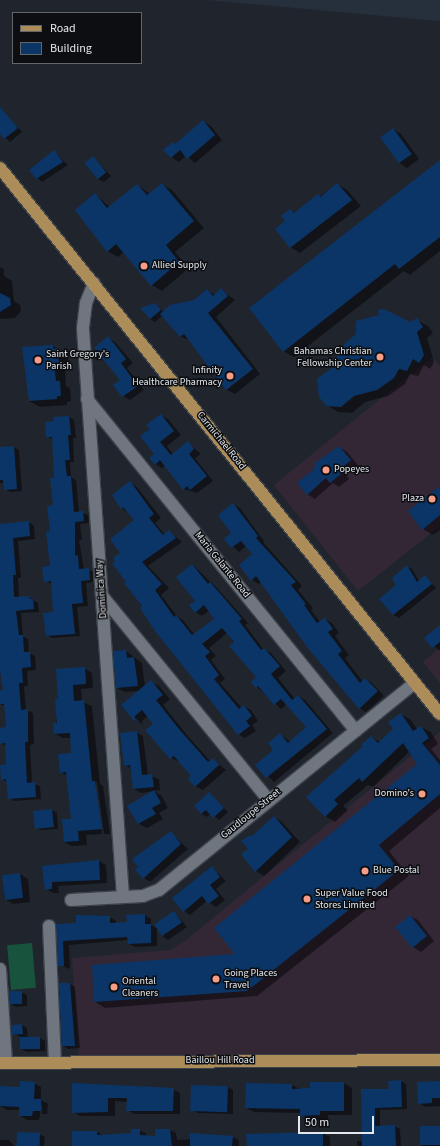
<!DOCTYPE html>
<style>
body{margin:0}
#map{position:relative;width:440px;height:1146px;overflow:hidden;background:#20252d;font-family:"Source Sans 3",sans-serif}
div>[style]{position:absolute}
[style*='--x']{left:calc(var(--x)*1px);top:calc(var(--y)*1px);width:calc(var(--w)*1px);rotate:calc(var(--a)*1deg)}
.commercial>*{inset:0;background:#332736}
.built>*{inset:0;background:#262f3c}
.green>*{inset:0;background:#17533d;transform-origin:0 0}
.shadow>*{inset:0;background:#0007}
.building>*{inset:0;background:#0b3567;transform-origin:0 0}
.roads{filter:drop-shadow(1px 0 #3e4249) drop-shadow(-1px 0 #3e4249) drop-shadow(0 1px #3e4249) drop-shadow(0 -1px #3e4249)}
.minor>*{height:12px;margin:-6px;padding:0 6px;transform-origin:6px;border-radius:6px;background:#6f767f}
.major>*{height:12px;margin:-6px;padding:0 6px;transform-origin:6px;border-radius:6px;background:#ac8d59}
.dots>*{width:11px;height:11px;translate:-50% -50%;box-sizing:border-box;border:2px solid #0c0e11;border-radius:50%}
span{translate:-50% -50%;white-space:nowrap;text-align:center;line-height:1.15;-webkit-text-stroke:3px #0c0e11;paint-order:stroke}
.poi-label{font-size:10px;color:#e4e8ed}
.left{translate:0 -50%;text-align:left}
.right{translate:-100% -50%;text-align:right}
.street-label{font-size:10px;color:#e4e8ed}
.legend{position:absolute;left:12px;top:12px;width:130px;height:52px;box-sizing:border-box;background:#0c0e11;border:1px solid #626569;margin:0;padding:5px 7px;list-style:none;font-size:12px;color:#e4e8ed}
.legend li{display:flex;align-items:center;gap:8px;height:20px}
.legend b{width:20px;border:1px solid #626569}
.scale{position:absolute;left:298px;top:1116px;width:76px;height:18px;box-sizing:border-box;border:2px solid #e4e8ed;border-top:0;padding-left:5px;font-size:12px;line-height:14px;white-space:nowrap;color:#e4e8ed;-webkit-text-stroke:3px #0c0e11;paint-order:stroke}
</style>
<div id="map">
<div class="commercial">
<div style="clip-path:polygon(432px 357px,440px 366px,440px 526px,358px 591px,274px 485px)"></div>
<div style="clip-path:polygon(440px 648px,440px 683px,423px 662px)"></div>
<div style="clip-path:polygon(440px 732px,440px 1057px,79px 1059px,72px 958px,170px 950px,185px 941px)"></div>
</div>
<div class="built">
<div style="clip-path:polygon(207px 0,440px 0,440px 22px,439px 21px)"></div>
</div>
<div class="green">
<div style="left:32px;top:943px;width:45px;height:25px;rotate:85deg"></div>
</div>
<div class="shadow">
<div style="clip-path:polygon(4px 113px,22px 132px,10px 142px,0 133px,0 116px)"></div>
<div style="clip-path:polygon(203px 121px,211px 126px,222px 140px,195px 163px,186px 156px,179px 162px,171px 157px,175px 145px)"></div>
<div style="clip-path:polygon(393px 129px,401px 134px,419px 159px,407px 168px,399px 163px)"></div>
<div style="clip-path:polygon(54px 152px,68px 165px,42px 182px,30px 170px)"></div>
<div style="clip-path:polygon(93px 157px,111px 176px,104px 182px,98px 179px)"></div>
<div style="clip-path:polygon(440px 161px,440px 251px,410px 275px,404px 271px,294px 357px,283px 351px)"></div>
<div style="clip-path:polygon(162px 184px,172px 190px,204px 228px,175px 252px,189px 268px,162px 291px,152px 285px,124px 252px,118px 257px,107px 251px,95px 194px,110px 207px,137px 185px,150px 194px)"></div>
<div style="clip-path:polygon(337px 184px,347px 190px,361px 206px,300px 253px,290px 247px,287px 221px,290px 210px,296px 213px)"></div>
<div style="clip-path:polygon(0 267px,4px 269px,4px 276px,12px 281px,14px 301px,20px 305px,21px 311px,15px 318px,0 319px)"></div>
<div style="clip-path:polygon(207px 290px,215px 295px,221px 290px,235px 300px,216px 317px,260px 374px,235px 394px,227px 390px,190px 340px,181px 337px,163px 315px,155px 322px,150px 319px,155px 304px,164px 312px,195px 301px)"></div>
<div style="clip-path:polygon(417px 320px,428px 326px,433px 333px,427px 338px,434px 362px,430px 369px,424px 365px,418px 376px,410px 374px,405px 384px,388px 396px,365px 402px,352px 413px,338px 412px,327px 405px,410px 323px)"></div>
<div style="clip-path:polygon(108px 338px,115px 342px,133px 363px,127px 368px,144px 390px,130px 400px,123px 396px,122px 380px)"></div>
<div style="clip-path:polygon(53px 346px,68px 356px,69px 368px,65px 369px,66px 386px,70px 388px,71px 401px,67px 402px,67px 405px,40px 407px,29px 401px)"></div>
<div style="clip-path:polygon(161px 415px,168px 419px,181px 435px,167px 446px,173px 454px,188px 443px,201px 454px,195px 458px,213px 481px,197px 493px,183px 489px,165px 466px,162px 468px,155px 464px,151px 429px)"></div>
<div style="clip-path:polygon(69px 417px,74px 420px,76px 438px,73px 438px,74px 462px,70px 462px,71px 477px,76px 480px,79px 512px,88px 515px,89px 523px,80px 524px,82px 540px,79px 540px,84px 569px,94px 572px,94px 582px,86px 583px,88px 606px,77px 607px,80px 636px,52px 638px,47px 635px,54px 613px,52px 584px,45px 581px,51px 567px,56px 479px,53px 440px,47px 436px,55px 422px)"></div>
<div style="clip-path:polygon(14px 447px,19px 450px,22px 491px,10px 492px,5px 489px,4px 483px,0 483px,0 448px)"></div>
<div style="clip-path:polygon(339px 447px,347px 452px,358px 465px,346px 475px,349px 479px,339px 487px,333px 483px,315px 499px,307px 494px)"></div>
<div style="clip-path:polygon(130px 483px,137px 487px,161px 518px,155px 523px,165px 535px,169px 531px,182px 542px,148px 566px,169px 588px,161px 595px,177px 616px,183px 620px,194px 634px,215px 619px,209px 611px,202px 616px,195px 612px,193px 565px,217px 588px,248px 623px,245px 625px,264px 650px,271px 653px,286px 671px,278px 678px,295px 699px,298px 696px,305px 700px,333px 733px,274px 782px,257px 765px,275px 750px,280px 734px,291px 742px,307px 727px,287px 704px,281px 709px,257px 687px,258px 677px,227px 633px,209px 648px,216px 656px,211px 660px,225px 679px,220px 683px,242px 708px,244px 706px,251px 710px,258px 721px,252px 725px,256px 731px,245px 738px,238px 734px,157px 630px,114px 563px,121px 554px,136px 520px,122px 508px)"></div>
<div style="clip-path:polygon(440px 487px,440px 530px,433px 535px,423px 529px)"></div>
<div style="clip-path:polygon(233px 504px,240px 508px,264px 541px,263px 542px,302px 586px,298px 590px,313px 608px,311px 610px,320px 622px,325px 619px,332px 623px,339px 633px,335px 636px,349px 655px,345px 658px,363px 682px,365px 679px,372px 683px,384px 696px,366px 712px,359px 708px,261px 582px,259px 584px,252px 580px,253px 555px,246px 546px,239px 552px,225px 539px,233px 533px)"></div>
<div style="clip-path:polygon(29px 522px,34px 526px,35px 539px,18px 541px,21px 578px,18px 578px,19px 598px,29px 597px,38px 603px,39px 612px,21px 613px,23px 636px,28px 639px,29px 653px,35px 656px,36px 670px,27px 671px,28px 686px,24px 686px,26px 710px,33px 713px,34px 744px,30px 745px,32px 783px,40px 786px,41px 799px,14px 801px,9px 798px,7px 782px,2px 779px,7px 766px,6px 746px,1px 743px,0 729px,7px 728px,5px 706px,0 704px,0 691px,4px 691px,0 670px,0 525px)"></div>
<div style="clip-path:polygon(407px 566px,412px 569px,419px 581px,425px 577px,436px 588px,399px 618px,394px 615px,397px 585px)"></div>
<div style="clip-path:polygon(440px 626px,440px 651px,426px 638px)"></div>
<div style="clip-path:polygon(126px 651px,142px 663px,145px 687px,151px 682px,159px 686px,170px 699px,163px 705px,187px 735px,211px 762px,213px 760px,226px 770px,203px 790px,195px 786px,193px 776px,180px 762px,171px 758px,146px 731px,154px 724px,148px 716px,142px 721px,143px 725px,122px 705px,140px 691px,125px 692px,117px 688px)"></div>
<div style="clip-path:polygon(84px 668px,92px 673px,93px 688px,81px 689px,82px 702px,92px 706px,100px 784px,103px 786px,110px 834px,104px 834px,97px 782px,95px 782px,102px 834px,86px 835px,87px 845px,72px 846px,64px 842px,72px 820px,68px 776px,60px 772px,72px 754px,71px 738px,63px 738px,55px 734px,59px 700px)"></div>
<div style="clip-path:polygon(401px 714px,411px 720px,417px 729px,421px 727px,431px 732px,438px 744px,431px 749px,440px 760px,440px 808px,389px 851px,409px 876px,257px 996px,105px 1008px,95px 1002px,237px 955px,418px 764px,409px 752px,373px 787px,368px 785px,343px 806px,348px 810px,335px 822px,325px 816px,307px 797px,365px 747px,371px 737px,380px 742px,394px 729px)"></div>
<div style="clip-path:polygon(136px 732px,143px 736px,148px 775px,159px 779px,160px 790px,141px 793px,134px 789px,131px 769px,125px 765px)"></div>
<div style="clip-path:polygon(154px 791px,162px 796px,168px 808px,159px 813px,163px 819px,147px 828px,139px 824px,129px 806px)"></div>
<div style="clip-path:polygon(209px 793px,228px 812px,219px 820px,211px 813px,207px 817px,202px 814px,195px 806px)"></div>
<div style="clip-path:polygon(52px 810px,57px 813px,58px 829px,40px 830px,35px 827px)"></div>
<div style="clip-path:polygon(274px 817px,282px 822px,300px 842px,264px 876px,256px 871px,249px 850px,252px 837px)"></div>
<div style="clip-path:polygon(171px 833px,188px 849px,150px 882px,144px 878px)"></div>
<div style="clip-path:polygon(99px 861px,106px 865px,107px 883px,58px 886px,59px 893px,53px 893px,46px 889px,44px 867px)"></div>
<div style="clip-path:polygon(212px 867px,226px 881px,216px 889px,225px 900px,216px 907px,207px 901px,190px 915px,184px 911px)"></div>
<div style="clip-path:polygon(20px 874px,28px 879px,30px 902px,13px 904px,5px 899px,3px 876px)"></div>
<div style="clip-path:polygon(174px 912px,187px 927px,168px 940px,163px 937px)"></div>
<div style="clip-path:polygon(145px 915px,151px 919px,151px 925px,157px 928px,157px 946px,135px 947px,129px 944px,128px 940px,69px 945px,70px 969px,59px 965px,57px 925px,77px 924px,110px 917px,116px 921px,116px 924px,128px 923px)"></div>
<div style="clip-path:polygon(410px 916px,418px 920px,434px 941px,421px 952px,413px 947px,397px 927px)"></div>
<div style="clip-path:polygon(70px 984px,75px 987px,80px 1048px,68px 1049px,63px 1046px)"></div>
<div style="clip-path:polygon(21px 992px,27px 995px,27px 1006px,16px 1007px,11px 1004px)"></div>
<div style="clip-path:polygon(22px 1025px,27px 1028px,28px 1039px,40px 1038px,45px 1041px,45px 1051px,27px 1052px,21px 1049px,21px 1037px,13px 1034px)"></div>
<div style="clip-path:polygon(401px 1081px,406px 1084px,407px 1109px,380px 1110px,380px 1127px,395px 1126px,400px 1129px,401px 1146px,357px 1146px,357px 1141px,363px 1141px,362px 1090px,390px 1090px)"></div>
<div style="clip-path:polygon(34px 1083px,41px 1087px,41px 1100px,48px 1104px,47px 1114px,42px 1114px,42px 1102px,39px 1120px,27px 1120px,20px 1116px,20px 1110px,7px 1110px,0 1106px,0 1088px,21px 1088px)"></div>
<div style="clip-path:polygon(311px 1083px,344px 1083px,352px 1088px,352px 1115px,328px 1115px,328px 1119px,309px 1120px,301px 1113px,254px 1112px,246px 1108px,247px 1084px,292px 1085px,300px 1089px,311px 1089px)"></div>
<div style="clip-path:polygon(440px 1083px,440px 1106px,425px 1107px,419px 1103px)"></div>
<div style="clip-path:polygon(73px 1084px,173px 1089px,180px 1093px,180px 1114px,134px 1114px,127px 1110px,128px 1102px,115px 1101px,115px 1116px,80px 1116px,73px 1112px)"></div>
<div style="clip-path:polygon(228px 1087px,233px 1090px,233px 1114px,198px 1113px,192px 1110px)"></div>
<div style="clip-path:polygon(440px 1126px,440px 1146px,422px 1146px,421px 1128px)"></div>
<div style="clip-path:polygon(139px 1130px,146px 1133px,146px 1136px,156px 1136px,170px 1130px,176px 1133px,177px 1140px,232px 1137px,239px 1140px,239px 1146px,73px 1146px,73px 1132px,97px 1132px,103px 1135px,132px 1134px)"></div>
<div style="clip-path:polygon(323px 1133px,330px 1137px,330px 1146px,248px 1146px)"></div>
<div style="clip-path:polygon(39px 1134px,45px 1137px,44px 1146px,19px 1146px)"></div>
<div style="clip-path:polygon(0 1140px,9px 1140px,14px 1146px,0 1146px)"></div>
</div>
<div class="building">
<div style="clip-path:polygon(0 107px,18px 128px,4px 139px,0 134px)"></div>
<div style="clip-path:polygon(203px 120px,215px 135px,187px 159px,180px 150px,171px 158px,163px 150px,173px 142px,175px 144px)"></div>
<div style="left:393px;top:128px;width:32px;height:16px;rotate:54deg"></div>
<div style="clip-path:polygon(54px 150px,63px 162px,36px 179px,29px 170px)"></div>
<div style="left:93px;top:156px;width:21px;height:11px;rotate:51deg"></div>
<div style="clip-path:polygon(440px 160px,440px 237px,399px 269px,395px 264px,283px 352px,249px 308px)"></div>
<div style="clip-path:polygon(162px 183px,194px 221px,166px 245px,179px 262px,151px 286px,116px 244px,107px 252px,75px 210px,95px 193px,107px 208px,137px 184px,147px 195px)"></div>
<div style="clip-path:polygon(337px 183px,352px 200px,290px 248px,275px 229px,285px 221px,281px 216px,290px 209px,294px 213px,318px 194px,320px 197px)"></div>
<div style="clip-path:polygon(221px 288px,228px 296px,208px 313px,253px 369px,226px 390px,184px 334px,180px 337px,160px 314px,170px 305px,194px 300px,207px 289px,213px 296px)"></div>
<div style="clip-path:polygon(0 293px,10px 298px,11px 305px,0 312px)"></div>
<div style="clip-path:polygon(155px 303px,161px 310px,150px 319px,140px 308px)"></div>
<div style="clip-path:polygon(384px 309px,410px 322px,417px 318px,423px 327px,417px 332px,424px 355px,419px 363px,413px 359px,407px 371px,399px 369px,394px 378px,377px 390px,354px 396px,341px 407px,326px 406px,319px 397px,317px 379px,333px 367px,341px 347px,356px 334px,356px 321px,379px 315px,378px 310px)"></div>
<div style="clip-path:polygon(108px 336px,126px 359px,121px 363px,138px 386px,122px 397px,113px 385px,120px 380px,94px 348px)"></div>
<div style="clip-path:polygon(53px 345px,53px 349px,58px 348px,59px 363px,54px 363px,56px 381px,60px 381px,61px 396px,57px 396px,57px 399px,29px 401px,22px 347px)"></div>
<div style="clip-path:polygon(161px 414px,174px 431px,160px 442px,171px 455px,188px 441px,194px 449px,189px 454px,207px 476px,190px 490px,187px 486px,183px 490px,160px 460px,155px 465px,149px 458px,154px 454px,140px 436px,150px 429px,146px 425px)"></div>
<div style="clip-path:polygon(69px 416px,71px 435px,68px 435px,70px 460px,65px 460px,67px 476px,71px 476px,74px 512px,83px 511px,84px 521px,75px 522px,75px 556px,78px 555px,79px 569px,89px 568px,90px 580px,81px 581px,83px 603px,72px 604px,75px 634px,46px 636px,43px 613px,53px 612px,51px 581px,44px 582px,42px 567px,50px 566px,46px 532px,50px 531px,47px 506px,53px 505px,50px 478px,54px 478px,52px 437px,46px 437px,45px 422px,54px 421px,53px 417px)"></div>
<div style="clip-path:polygon(14px 446px,17px 489px,4px 490px,3px 480px,0 480px,0 447px)"></div>
<div style="clip-path:polygon(339px 446px,351px 460px,339px 470px,341px 474px,330px 483px,326px 478px,307px 495px,297px 483px,314px 469px,315px 463px)"></div>
<div style="clip-path:polygon(130px 481px,154px 514px,149px 518px,163px 535px,169px 530px,176px 538px,142px 562px,162px 584px,155px 590px,174px 617px,176px 615px,192px 635px,214px 619px,204px 605px,195px 613px,189px 605px,195px 601px,176px 577px,192px 564px,208px 584px,210px 582px,242px 619px,239px 621px,261px 650px,264px 648px,280px 666px,271px 674px,292px 700px,298px 695px,327px 729px,266px 778px,255px 765px,273px 750px,268px 743px,280px 733px,288px 743px,306px 727px,281px 699px,274px 705px,258px 686px,256px 688px,251px 682px,256px 677px,229px 646px,234px 642px,222px 628px,202px 644px,210px 652px,205px 656px,219px 675px,214px 679px,239px 709px,244px 705px,252px 716px,246px 721px,250px 726px,238px 735px,155px 631px,140px 608px,142px 606px,124px 583px,126px 582px,112px 563px,115px 561px,113px 558px,120px 553px,110px 539px,134px 520px,123px 507px,121px 509px,112px 495px)"></div>
<div style="clip-path:polygon(440px 486px,440px 515px,422px 530px,408px 511px)"></div>
<div style="clip-path:polygon(233px 503px,258px 536px,256px 538px,296px 582px,291px 585px,306px 604px,304px 605px,317px 623px,325px 618px,333px 629px,328px 632px,342px 651px,338px 654px,360px 683px,365px 678px,378px 691px,359px 709px,307px 647px,256px 576px,251px 581px,239px 565px,252px 554px,241px 541px,231px 548px,224px 539px,231px 533px,218px 515px)"></div>
<div style="clip-path:polygon(29px 521px,30px 536px,13px 538px,16px 575px,13px 575px,14px 597px,29px 596px,30px 599px,33px 599px,34px 609px,16px 611px,19px 635px,23px 635px,24px 652px,30px 652px,31px 667px,22px 668px,23px 683px,19px 683px,21px 710px,28px 709px,28px 742px,25px 742px,27px 783px,35px 782px,36px 797px,8px 799px,6px 779px,1px 780px,0 765px,6px 765px,5px 743px,0 744px,0 728px,6px 727px,4px 704px,0 704px,0 690px,3px 690px,0 670px,0 524px)"></div>
<div style="clip-path:polygon(407px 565px,417px 582px,425px 575px,432px 584px,393px 615px,379px 599px,396px 585px,392px 578px)"></div>
<div style="clip-path:polygon(440px 625px,440px 642px,432px 648px,424px 638px)"></div>
<div style="clip-path:polygon(126px 650px,127px 658px,134px 657px,138px 686px,116px 688px,113px 651px)"></div>
<div style="clip-path:polygon(85px 667px,86px 684px,73px 685px,74px 701px,84px 700px,92px 781px,95px 781px,102px 829px,78px 831px,79px 841px,64px 842px,62px 819px,71px 819px,66px 772px,60px 773px,58px 754px,71px 753px,70px 733px,54px 734px,53px 723px,57px 723px,55px 699px,58px 699px,56px 669px)"></div>
<div style="clip-path:polygon(151px 680px,163px 695px,156px 700px,179px 729px,208px 762px,213px 758px,219px 765px,195px 787px,188px 779px,191px 776px,174px 756px,170px 759px,145px 730px,153px 724px,142px 710px,135px 716px,135px 722px,121px 705px)"></div>
<div style="clip-path:polygon(401px 713px,413px 731px,421px 726px,429px 738px,422px 743px,440px 765px,440px 794px,379px 845px,399px 870px,247px 991px,94px 1002px,92px 965px,235px 954px,214px 928px,417px 764px,403px 743px,362px 782px,359px 778px,334px 800px,338px 804px,325px 817px,306px 797px,363px 746px,361px 745px,371px 736px,378px 743px,393px 729px,388px 722px)"></div>
<div style="clip-path:polygon(137px 731px,142px 775px,152px 774px,154px 787px,133px 789px,130px 765px,124px 766px,120px 733px)"></div>
<div style="clip-path:polygon(154px 790px,161px 803px,152px 808px,156px 814px,138px 824px,127px 806px)"></div>
<div style="clip-path:polygon(209px 792px,224px 808px,213px 818px,206px 810px,201px 814px,194px 806px)"></div>
<div style="left:52px;top:809px;width:18px;height:19px;rotate:84deg"></div>
<div style="clip-path:polygon(274px 816px,292px 837px,255px 872px,241px 854px,248px 849px,241px 841px,250px 835px,252px 836px)"></div>
<div style="clip-path:polygon(171px 831px,181px 844px,143px 879px,135px 870px,138px 867px,132px 859px)"></div>
<div style="clip-path:polygon(99px 860px,100px 880px,52px 882px,52px 889px,45px 890px,42px 866px)"></div>
<div style="clip-path:polygon(212px 866px,220px 877px,210px 885px,219px 896px,208px 904px,202px 896px,183px 912px,172px 898px)"></div>
<div style="left:20px;top:873px;width:25px;height:18px;rotate:83deg"></div>
<div style="left:174px;top:911px;width:14px;height:24px;rotate:56deg"></div>
<div style="clip-path:polygon(145px 914px,145px 924px,151px 924px,151px 943px,128px 944px,127px 937px,63px 941px,64px 966px,58px 966px,56px 924px,76px 923px,76px 915px,110px 916px,110px 923px,127px 922px,126px 915px)"></div>
<div style="left:410px;top:915px;width:27px;height:19px;rotate:51deg"></div>
<div style="clip-path:polygon(59px 983px,70px 983px,75px 1046px,62px 1046px)"></div>
<div style="left:9px;top:991px;width:13px;height:13px"></div>
<div style="left:22px;top:1024px;width:10px;height:11px;rotate:84deg"></div>
<div style="left:40px;top:1037px;width:12px;height:20px;rotate:90deg"></div>
<div style="clip-path:polygon(401px 1080px,402px 1107px,375px 1108px,375px 1126px,395px 1125px,396px 1146px,362px 1146px,361px 1089px,389px 1089px,388px 1081px)"></div>
<div style="clip-path:polygon(20px 1081px,35px 1082px,34px 1099px,41px 1099px,41px 1111px,33px 1111px,32px 1116px,19px 1116px,19px 1107px,0 1106px,0 1086px,20px 1087px)"></div>
<div style="clip-path:polygon(440px 1081px,440px 1098px,432px 1098px,432px 1103px,418px 1104px,417px 1082px)"></div>
<div style="clip-path:polygon(310px 1082px,344px 1082px,344px 1111px,320px 1111px,320px 1115px,300px 1116px,300px 1109px,245px 1108px,246px 1083px,292px 1084px,292px 1089px,310px 1088px)"></div>
<div style="clip-path:polygon(72px 1083px,174px 1088px,173px 1111px,126px 1111px,127px 1098px,108px 1098px,108px 1112px,72px 1113px)"></div>
<div style="left:191px;top:1085px;width:37px;height:26px;rotate:2deg"></div>
<div style="left:440px;top:1126px;width:19px;height:20px;rotate:90deg"></div>
<div style="clip-path:polygon(131px 1129px,140px 1129px,140px 1135px,155px 1136px,155px 1129px,170px 1129px,172px 1146px,72px 1146px,72px 1131px,97px 1131px,97px 1135px,131px 1133px)"></div>
<div style="left:17px;top:1132px;width:23px;height:14px;rotate:2deg"></div>
<div style="clip-path:polygon(323px 1132px,323px 1146px,247px 1146px,246px 1134px)"></div>
<div style="clip-path:polygon(190px 1133px,233px 1136px,232px 1146px,190px 1146px)"></div>
</div>
<div class="roads">
<div class="minor">
<div style="--x:94;--y:283;--w:22;--a:112"></div>
<div style="--x:86;--y:303;--w:26;--a:97"></div>
<div style="--x:83;--y:329;--w:569;--a:85.97"></div>
<div style="--x:87;--y:399;--w:427;--a:51"></div>
<div style="--x:103;--y:597;--w:261;--a:50.8"></div>
<div style="--x:71;--y:900;--w:72;--a:-3.2"></div>
<div style="--x:143;--y:896;--w:17;--a:-21"></div>
<div style="--x:159;--y:890;--w:329;--a:-39"></div>
<div style="--x:49;--y:926;--w:135;--a:87.5"></div>
<div style="--x:0;--y:969;--w:94;--a:86.3"></div>
</div>
<div class="major">
<div style="--x:0;--y:168;--w:701;--a:51.14"></div>
<div style="--x:0;--y:1063;--w:440;--a:-0.4"></div>
</div>
</div>
<div class="dots">
<div style="left:144px;top:266px;background:#f49e89"></div>
<div style="left:380px;top:357px;background:#f49e89"></div>
<div style="left:38px;top:360px;background:#f49e89"></div>
<div style="left:230px;top:376px;background:#f49e89"></div>
<div style="left:326px;top:470px;background:#f49e89"></div>
<div style="left:432px;top:499px;background:#f49e89"></div>
<div style="left:422px;top:794px;background:#f49e89"></div>
<div style="left:365px;top:871px;background:#f49e89"></div>
<div style="left:307px;top:899px;background:#f49e89"></div>
<div style="left:216px;top:979px;background:#f49e89"></div>
<div style="left:114px;top:987px;background:#f49e89"></div>
</div>
<div class="poi-label">
<span class="left" style="left:152px;top:266px">Allied Supply</span>
<span class="right" style="left:372px;top:357px">Bahamas Christian<br>Fellowship Center</span>
<span class="left" style="left:46px;top:360px">Saint Gregory's<br>Parish</span>
<span class="right" style="left:222px;top:376px">Infinity<br>Healthcare Pharmacy</span>
<span class="left" style="left:334px;top:470px">Popeyes</span>
<span class="right" style="left:424px;top:499px">Plaza</span>
<span class="right" style="left:414px;top:794px">Domino's</span>
<span class="left" style="left:373px;top:871px">Blue Postal</span>
<span class="left" style="left:315px;top:899px">Super Value Food<br>Stores Limited</span>
<span class="left" style="left:224px;top:979px">Going Places<br>Travel</span>
<span class="left" style="left:122px;top:987px">Oriental<br>Cleaners</span>
</div>
<div class="street-label">
<span style="left:221px;top:441px;rotate:51deg">Carmichael Road</span>
<span style="left:222px;top:565px;rotate:51deg">Maria Galante Road</span>
<span style="left:102px;top:589px;rotate:-94deg">Dominica Way</span>
<span style="left:251px;top:814px;rotate:-39deg">Gaudloupe Street</span>
<span style="left:220px;top:1061px">Baillou Hill Road</span>
</div>
<ul class="legend">
<li><b style="height:5px;background:#ac8d59"></b>Road</li>
<li><b style="height:11px;background:#0b3567"></b>Building</li>
</ul>
<div class="scale">50 m</div>
</div>
